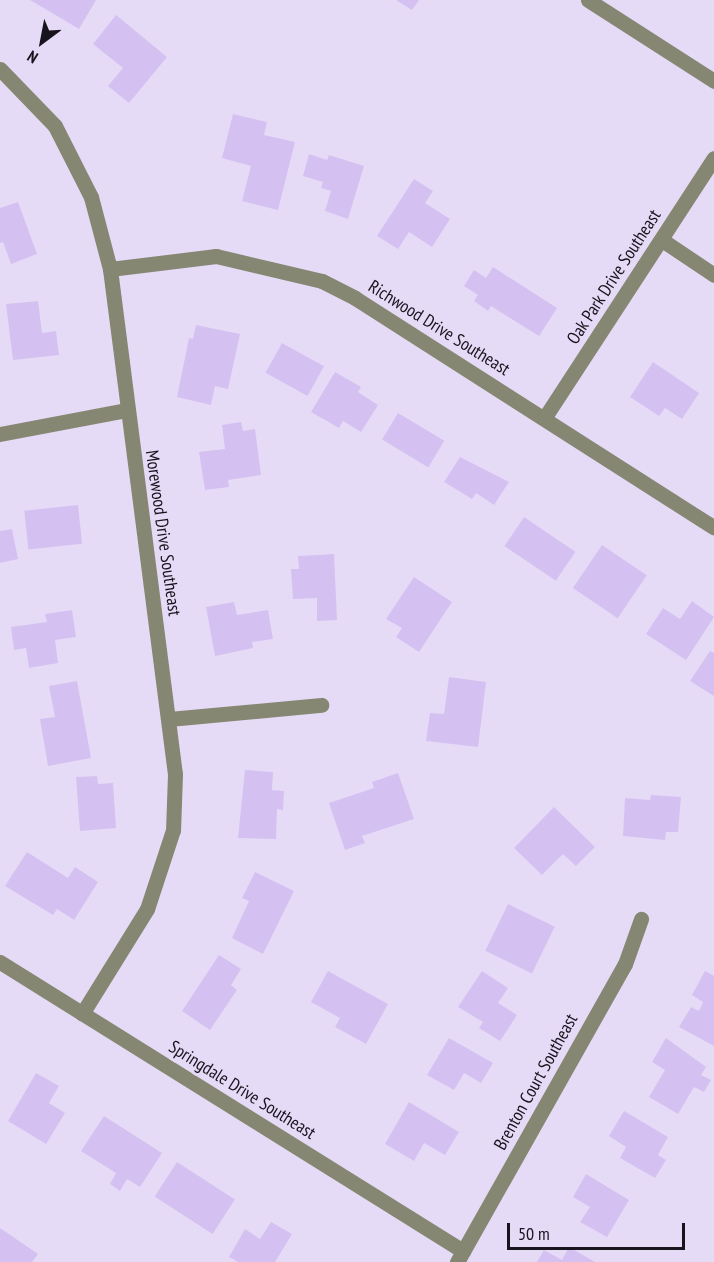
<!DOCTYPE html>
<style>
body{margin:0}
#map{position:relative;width:714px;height:1262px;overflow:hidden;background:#e6dbf6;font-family:"PT Sans Narrow",sans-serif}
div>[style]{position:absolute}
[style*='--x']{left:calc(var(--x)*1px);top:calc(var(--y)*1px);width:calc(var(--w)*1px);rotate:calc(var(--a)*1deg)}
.building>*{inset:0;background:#d5c1f1;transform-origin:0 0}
.street>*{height:15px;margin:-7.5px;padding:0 7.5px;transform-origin:7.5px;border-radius:7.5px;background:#858772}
span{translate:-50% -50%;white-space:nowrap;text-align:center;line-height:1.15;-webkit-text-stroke:6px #e6dbf6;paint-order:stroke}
.street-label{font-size:18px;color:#18141e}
.north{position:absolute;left:12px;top:12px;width:60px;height:60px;-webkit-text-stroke:4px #e6dbf6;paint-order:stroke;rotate:212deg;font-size:16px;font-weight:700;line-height:24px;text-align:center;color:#18141e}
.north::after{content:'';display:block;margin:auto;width:21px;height:27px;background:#18141e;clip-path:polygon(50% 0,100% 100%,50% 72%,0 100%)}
.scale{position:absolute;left:507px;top:1223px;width:178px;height:27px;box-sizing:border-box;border:3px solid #18141e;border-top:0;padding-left:8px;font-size:18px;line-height:21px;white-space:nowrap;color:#18141e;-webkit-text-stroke:4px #e6dbf6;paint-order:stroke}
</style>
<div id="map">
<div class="building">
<div style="clip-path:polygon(30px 0,96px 0,79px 29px)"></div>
<div style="clip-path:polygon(396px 0,419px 0,412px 10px)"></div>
<div style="clip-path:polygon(116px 15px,167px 57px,129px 103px,108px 86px,123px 68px,93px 44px)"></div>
<div style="clip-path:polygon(233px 114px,267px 122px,264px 135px,295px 142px,278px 210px,242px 201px,251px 166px,222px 158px)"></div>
<div style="clip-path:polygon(309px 154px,327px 160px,329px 155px,364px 166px,348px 219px,325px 211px,331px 191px,321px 188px,323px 182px,303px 176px)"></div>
<div style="clip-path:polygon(414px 179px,433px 191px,425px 203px,450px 219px,432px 247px,409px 232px,398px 249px,377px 236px)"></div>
<div style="clip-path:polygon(18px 202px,37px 254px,11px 264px,3px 242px,0 243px,0 208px)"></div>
<div style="clip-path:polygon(493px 267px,557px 308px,539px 336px,491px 306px,488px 311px,474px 301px,478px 295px,464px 286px,474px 270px,486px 278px)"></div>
<div style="clip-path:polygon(38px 301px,42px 333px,56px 331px,59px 355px,13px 360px,6px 304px)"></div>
<div style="clip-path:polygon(196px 325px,240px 334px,228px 389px,215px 386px,211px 405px,177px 397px,189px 338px,193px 339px)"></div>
<div style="left:282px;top:343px;width:48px;height:34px;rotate:29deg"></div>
<div style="clip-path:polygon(653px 362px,699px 393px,682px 419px,665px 408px,659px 416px,630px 397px)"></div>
<div style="clip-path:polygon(335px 372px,361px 387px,358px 392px,378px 405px,361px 432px,343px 421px,339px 428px,311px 412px)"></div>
<div style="left:398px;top:413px;width:54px;height:31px;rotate:31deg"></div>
<div style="clip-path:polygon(241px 422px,243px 431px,255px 429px,261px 475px,228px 480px,229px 487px,205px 490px,199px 452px,225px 449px,222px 425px)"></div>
<div style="clip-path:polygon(460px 457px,509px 482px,494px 505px,476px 493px,472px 499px,444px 482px)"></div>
<div style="left:78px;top:505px;width:39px;height:54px;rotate:84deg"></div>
<div style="left:524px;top:517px;width:62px;height:35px;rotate:34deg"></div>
<div style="clip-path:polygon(12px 529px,18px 559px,0 563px,0 531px)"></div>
<div style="left:602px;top:545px;width:54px;height:52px;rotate:34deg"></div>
<div style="clip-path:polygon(334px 554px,337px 620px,317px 621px,317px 598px,293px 599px,291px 569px,299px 569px,298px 556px)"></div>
<div style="clip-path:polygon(414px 577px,452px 602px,419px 652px,396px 637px,402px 628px,386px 619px)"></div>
<div style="clip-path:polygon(692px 601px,714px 617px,686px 660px,646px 634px,663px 608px,680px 619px)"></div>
<div style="clip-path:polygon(234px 602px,237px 615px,268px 610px,273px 639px,252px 642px,253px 648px,215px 656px,206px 607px)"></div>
<div style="clip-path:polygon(72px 610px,76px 637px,55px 640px,58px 663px,29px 668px,26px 648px,14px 650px,11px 627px,47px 622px,45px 614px)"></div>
<div style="clip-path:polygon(710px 651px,714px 653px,714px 696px,690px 681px)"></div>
<div style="clip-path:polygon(449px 677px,486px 682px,478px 747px,426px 741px,430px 713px,444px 714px)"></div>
<div style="clip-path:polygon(77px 681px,91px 758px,48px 766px,40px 719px,55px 717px,49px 686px)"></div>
<div style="clip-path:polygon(245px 770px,273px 772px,272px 790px,284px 791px,283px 810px,277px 809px,276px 839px,238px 838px)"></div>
<div style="clip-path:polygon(398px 773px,414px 819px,362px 836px,365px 843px,345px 850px,329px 803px,374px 788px,372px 782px)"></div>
<div style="clip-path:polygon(97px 776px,98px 784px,113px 783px,116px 828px,80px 831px,76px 777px)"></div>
<div style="clip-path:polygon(651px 795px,681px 797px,678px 832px,666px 832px,665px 840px,623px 836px,625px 798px,650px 800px)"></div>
<div style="clip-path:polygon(554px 807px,595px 847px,576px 866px,563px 854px,542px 875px,514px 848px)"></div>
<div style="clip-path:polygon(27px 852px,68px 878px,75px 867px,98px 882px,74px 920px,57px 909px,53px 915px,5px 886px)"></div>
<div style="clip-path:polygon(255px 872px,294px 891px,263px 954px,232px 938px,249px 901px,242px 898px)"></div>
<div style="left:508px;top:904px;width:52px;height:52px;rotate:26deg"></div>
<div style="clip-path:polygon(219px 955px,241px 969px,231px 985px,237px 990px,210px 1030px,182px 1011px)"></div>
<div style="clip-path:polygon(328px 971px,388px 1004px,366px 1044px,335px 1027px,340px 1018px,311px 1002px)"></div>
<div style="clip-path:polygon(482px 971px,508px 988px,498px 1003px,517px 1015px,500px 1041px,479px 1028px,483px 1022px,458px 1007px)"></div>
<div style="clip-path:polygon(705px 971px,714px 976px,714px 1046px,679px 1027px,691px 1007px,699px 1011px,703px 1002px,692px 995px)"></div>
<div style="clip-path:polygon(449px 1038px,493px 1063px,481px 1083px,464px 1073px,454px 1090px,427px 1075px)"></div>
<div style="clip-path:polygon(666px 1038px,706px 1067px,701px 1075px,711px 1080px,704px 1092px,694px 1087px,678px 1114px,649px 1097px,665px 1070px,652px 1062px)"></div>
<div style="clip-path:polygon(36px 1073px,59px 1086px,49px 1103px,65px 1113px,46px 1144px,8px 1121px)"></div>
<div style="clip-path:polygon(409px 1102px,459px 1132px,445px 1155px,424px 1143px,414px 1161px,385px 1144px)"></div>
<div style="clip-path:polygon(624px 1111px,668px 1137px,658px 1155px,666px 1160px,655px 1178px,620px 1158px,626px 1147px,609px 1136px)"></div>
<div style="clip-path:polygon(104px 1116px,162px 1153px,140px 1187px,127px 1179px,120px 1191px,110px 1184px,116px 1173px,81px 1151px)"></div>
<div style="left:177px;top:1162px;width:69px;height:41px;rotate:33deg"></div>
<div style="clip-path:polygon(586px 1174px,629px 1200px,607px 1237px,580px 1222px,590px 1207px,573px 1197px)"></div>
<div style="clip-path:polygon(271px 1222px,292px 1234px,275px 1262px,238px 1262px,229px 1257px,245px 1229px,260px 1239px)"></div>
<div style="clip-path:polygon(0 1228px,38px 1254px,32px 1262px,0 1262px)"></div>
<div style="clip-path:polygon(569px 1247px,595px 1262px,537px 1262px,544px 1250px,562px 1260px)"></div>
</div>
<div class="street">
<div style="--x:588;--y:0;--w:150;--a:32.7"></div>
<div style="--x:0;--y:69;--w:79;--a:46"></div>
<div style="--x:55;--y:126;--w:80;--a:63.1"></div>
<div style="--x:91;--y:197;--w:74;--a:75.2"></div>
<div style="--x:110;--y:269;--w:509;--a:82.67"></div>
<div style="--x:175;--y:774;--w:56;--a:92"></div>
<div style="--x:173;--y:830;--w:83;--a:108.2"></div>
<div style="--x:147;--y:909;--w:123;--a:121.8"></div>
<div style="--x:662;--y:240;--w:63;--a:33.9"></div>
<div style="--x:110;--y:269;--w:107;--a:-7"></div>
<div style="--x:216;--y:256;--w:109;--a:13.3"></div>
<div style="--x:322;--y:281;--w:37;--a:27"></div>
<div style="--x:355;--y:298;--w:426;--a:32.6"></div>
<div style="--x:545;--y:417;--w:309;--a:-56.9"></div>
<div style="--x:0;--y:434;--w:128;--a:-10.8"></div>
<div style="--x:169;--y:719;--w:153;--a:-5.3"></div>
<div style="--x:0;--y:962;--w:546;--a:31.97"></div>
<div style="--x:457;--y:1262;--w:342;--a:-60.6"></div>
<div style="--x:625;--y:964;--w:48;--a:-70.4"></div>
</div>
<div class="street-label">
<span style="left:614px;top:277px;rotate:-57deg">Oak Park Drive Southeast</span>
<span style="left:439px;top:328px;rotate:32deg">Richwood Drive Southeast</span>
<span style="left:163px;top:533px;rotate:82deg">Morewood Drive Southeast</span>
<span style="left:536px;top:1082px;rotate:-61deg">Brenton Court Southeast</span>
<span style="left:242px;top:1090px;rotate:32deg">Springdale Drive Southeast</span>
</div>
<div class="north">N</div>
<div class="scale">50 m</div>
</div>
